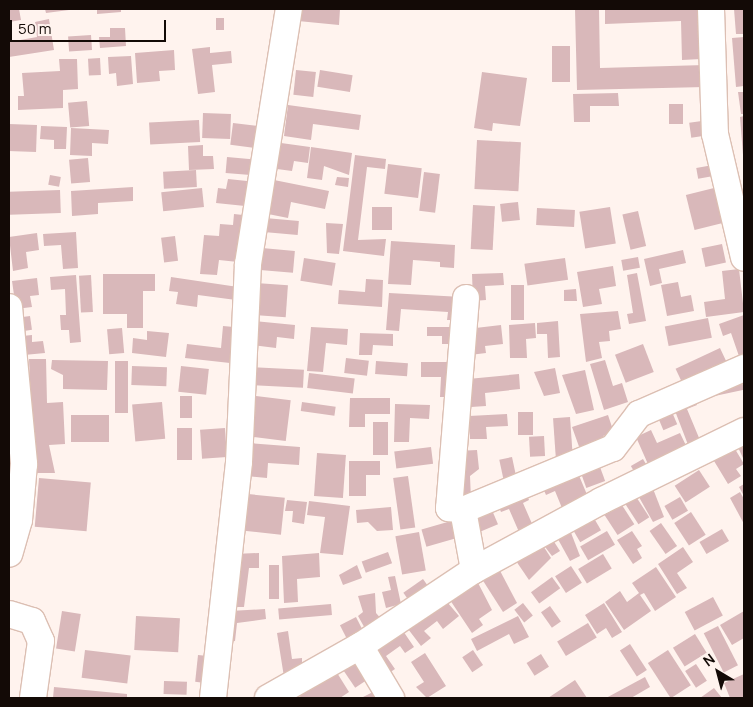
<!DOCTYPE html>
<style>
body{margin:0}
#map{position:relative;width:753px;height:707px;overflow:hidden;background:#fff3ee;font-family:Manrope,sans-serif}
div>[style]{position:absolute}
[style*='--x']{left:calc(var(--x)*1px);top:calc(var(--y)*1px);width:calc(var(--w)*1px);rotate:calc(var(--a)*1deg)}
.building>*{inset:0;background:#d9b8ba;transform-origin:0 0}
.roads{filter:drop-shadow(1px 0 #dcbfb3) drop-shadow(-1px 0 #dcbfb3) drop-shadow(0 1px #dcbfb3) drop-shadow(0 -1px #dcbfb3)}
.minor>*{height:26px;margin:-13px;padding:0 13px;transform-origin:13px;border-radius:13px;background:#fff}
span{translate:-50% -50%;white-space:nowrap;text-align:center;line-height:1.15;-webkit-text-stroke:4px #fff3ee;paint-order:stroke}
.frame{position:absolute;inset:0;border:10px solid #130a06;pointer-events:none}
.north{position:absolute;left:693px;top:647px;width:50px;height:50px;-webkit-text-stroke:4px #fff3ee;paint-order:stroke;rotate:323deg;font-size:14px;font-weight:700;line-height:20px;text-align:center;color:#130a06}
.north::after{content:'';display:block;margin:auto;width:18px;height:22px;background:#130a06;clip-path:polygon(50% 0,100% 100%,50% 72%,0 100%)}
.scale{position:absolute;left:10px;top:20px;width:156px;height:22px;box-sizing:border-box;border:2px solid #130a06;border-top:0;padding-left:6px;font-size:15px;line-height:18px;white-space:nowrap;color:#130a06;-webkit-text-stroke:4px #fff3ee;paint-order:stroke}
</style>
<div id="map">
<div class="building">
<div style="clip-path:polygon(9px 9px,19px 9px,21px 20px,9px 22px)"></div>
<div style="clip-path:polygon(45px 9px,69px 9px,69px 10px,46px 13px)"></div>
<div style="clip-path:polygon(97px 9px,121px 9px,121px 12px,97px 14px)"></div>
<div style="clip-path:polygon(299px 9px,340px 9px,339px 25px,298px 21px)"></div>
<div style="clip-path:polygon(575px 9px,599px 9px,600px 68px,705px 65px,705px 87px,577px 90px)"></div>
<div style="clip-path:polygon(605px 9px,699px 9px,701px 59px,682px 60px,681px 21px,605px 24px)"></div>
<div style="clip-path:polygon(734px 9px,744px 9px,744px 34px,736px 34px)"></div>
<div style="left:224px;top:18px;width:12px;height:8px;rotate:90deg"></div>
<div style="clip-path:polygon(49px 19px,54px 50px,9px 57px,9px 42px,37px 37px,35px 22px)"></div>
<div style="clip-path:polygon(110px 28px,125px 28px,126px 46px,100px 48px,99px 37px,110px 37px)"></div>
<div style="left:91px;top:35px;width:15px;height:23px;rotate:86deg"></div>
<div style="clip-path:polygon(744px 37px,744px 86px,736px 87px,732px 38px)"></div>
<div style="left:552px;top:46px;width:18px;height:36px"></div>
<div style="clip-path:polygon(210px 47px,210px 53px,231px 51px,232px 63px,212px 65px,215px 92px,198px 94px,192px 49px)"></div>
<div style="clip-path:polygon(174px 50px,175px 70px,159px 71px,160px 81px,137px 83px,135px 53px)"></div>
<div style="clip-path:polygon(131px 56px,133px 84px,117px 86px,116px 73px,109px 74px,108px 57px)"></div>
<div style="left:100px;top:58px;width:17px;height:12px;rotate:87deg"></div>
<div style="clip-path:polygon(59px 59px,77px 59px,78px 89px,63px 90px,63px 108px,18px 110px,18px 96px,24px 96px,22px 73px,60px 71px)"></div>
<div style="left:296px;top:70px;width:20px;height:25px;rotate:6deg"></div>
<div style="left:320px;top:70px;width:33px;height:17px;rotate:9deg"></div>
<div style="clip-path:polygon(482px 72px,527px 78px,520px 126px,493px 123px,492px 131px,474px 128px)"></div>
<div style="clip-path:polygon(738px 92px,744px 92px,744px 114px,741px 114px)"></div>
<div style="clip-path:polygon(618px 93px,619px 106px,590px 106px,590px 122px,574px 122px,573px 94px)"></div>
<div style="left:87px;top:101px;width:25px;height:19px;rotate:85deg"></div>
<div style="left:669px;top:104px;width:14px;height:20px"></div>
<div style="clip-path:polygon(288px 105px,361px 115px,359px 130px,313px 124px,311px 140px,284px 136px)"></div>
<div style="left:203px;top:113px;width:28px;height:25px;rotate:2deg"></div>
<div style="clip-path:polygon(744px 116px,744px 155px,743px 155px,740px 117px)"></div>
<div style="left:199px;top:120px;width:22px;height:50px;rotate:87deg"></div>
<div style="left:709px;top:120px;width:15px;height:20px;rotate:82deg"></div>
<div style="left:233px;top:123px;width:25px;height:22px;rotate:7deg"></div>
<div style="left:9px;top:124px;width:28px;height:27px;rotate:2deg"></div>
<div style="clip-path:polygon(41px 126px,67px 127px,66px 149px,54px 149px,54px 140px,40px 139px)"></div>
<div style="clip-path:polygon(71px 128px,109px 130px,108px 144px,92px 143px,92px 156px,70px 155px)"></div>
<div style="left:477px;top:140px;width:44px;height:49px;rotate:3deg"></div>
<div style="clip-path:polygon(281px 143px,310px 147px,308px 163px,294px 161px,292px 171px,277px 169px)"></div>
<div style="clip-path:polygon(203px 145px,203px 156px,213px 156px,214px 169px,189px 170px,188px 146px)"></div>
<div style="clip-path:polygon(311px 147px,352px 153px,349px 175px,324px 166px,322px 180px,307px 178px)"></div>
<div style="clip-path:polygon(355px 155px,386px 159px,385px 169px,367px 167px,358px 240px,386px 239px,384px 256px,343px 251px)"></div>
<div style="left:227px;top:157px;width:25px;height:16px;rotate:5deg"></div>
<div style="left:88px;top:158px;width:24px;height:19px;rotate:85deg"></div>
<div style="left:388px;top:164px;width:34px;height:30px;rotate:7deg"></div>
<div style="left:713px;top:165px;width:11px;height:17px;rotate:80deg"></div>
<div style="left:196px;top:170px;width:17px;height:33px;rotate:87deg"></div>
<div style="left:424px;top:172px;width:16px;height:39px;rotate:7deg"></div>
<div style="left:50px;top:175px;width:11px;height:10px;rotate:10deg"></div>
<div style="clip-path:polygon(337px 177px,349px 178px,348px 187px,335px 185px)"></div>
<div style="clip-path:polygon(228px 179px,247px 181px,245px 206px,216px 203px,218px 188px,226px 189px)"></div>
<div style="clip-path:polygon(274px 180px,329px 191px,325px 209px,291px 202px,288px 218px,268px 214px)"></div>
<div style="clip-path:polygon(133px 187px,133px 201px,98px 203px,98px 214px,72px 216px,71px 191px)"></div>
<div style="left:202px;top:188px;width:19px;height:41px;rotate:84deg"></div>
<div style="left:714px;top:188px;width:36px;height:29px;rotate:76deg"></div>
<div style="left:60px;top:190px;width:23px;height:51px;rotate:88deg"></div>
<div style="left:518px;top:202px;width:18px;height:18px;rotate:84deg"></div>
<div style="left:473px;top:205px;width:22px;height:44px;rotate:3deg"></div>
<div style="left:372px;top:207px;width:20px;height:23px"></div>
<div style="left:610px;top:207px;width:37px;height:31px;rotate:81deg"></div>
<div style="left:537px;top:208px;width:38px;height:17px;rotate:3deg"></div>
<div style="left:638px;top:211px;width:36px;height:16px;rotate:77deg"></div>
<div style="clip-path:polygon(234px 214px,243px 215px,238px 262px,219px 260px,217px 275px,200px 274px,204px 235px,219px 236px,220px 224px,233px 225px)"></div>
<div style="left:265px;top:218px;width:34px;height:14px;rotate:5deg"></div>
<div style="clip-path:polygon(326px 223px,343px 224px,339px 254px,327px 253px)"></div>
<div style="clip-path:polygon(76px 232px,78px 268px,63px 269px,61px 245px,44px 246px,43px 234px)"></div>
<div style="clip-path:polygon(37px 233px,39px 250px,26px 252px,28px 268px,13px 271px,9px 237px)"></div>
<div style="left:175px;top:236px;width:25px;height:14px;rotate:83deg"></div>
<div style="clip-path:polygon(391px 241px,455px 245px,454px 268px,440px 267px,440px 262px,413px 260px,411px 285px,388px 284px)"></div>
<div style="left:722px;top:244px;width:19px;height:21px;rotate:78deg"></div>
<div style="left:262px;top:248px;width:33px;height:22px;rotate:5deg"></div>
<div style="clip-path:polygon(683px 250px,686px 263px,659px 269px,662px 283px,650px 286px,644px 259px)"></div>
<div style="left:638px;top:257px;width:11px;height:17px;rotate:80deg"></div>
<div style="left:304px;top:258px;width:32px;height:23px;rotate:9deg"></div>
<div style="left:565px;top:258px;width:22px;height:41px;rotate:82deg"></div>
<div style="clip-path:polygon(613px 266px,616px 286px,599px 289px,602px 304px,583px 307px,577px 272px)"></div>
<div style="clip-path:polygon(739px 269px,744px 312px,706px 317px,704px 302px,725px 299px,722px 271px)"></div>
<div style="clip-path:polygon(503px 273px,504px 285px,485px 286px,486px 300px,473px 301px,472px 274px)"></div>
<div style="clip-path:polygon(637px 273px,646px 321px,629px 324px,627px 314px,633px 313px,627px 275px)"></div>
<div style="clip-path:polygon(103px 274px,155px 274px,155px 291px,143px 291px,143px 328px,127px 328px,127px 314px,103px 314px)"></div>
<div style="clip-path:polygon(76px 275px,81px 342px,70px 343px,69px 330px,61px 330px,60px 315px,66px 315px,65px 289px,51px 290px,50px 277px)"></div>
<div style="left:91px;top:275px;width:37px;height:12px;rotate:87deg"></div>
<div style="clip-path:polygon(171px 277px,238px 287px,236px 300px,198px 295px,197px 307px,176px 304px,178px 292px,169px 291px)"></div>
<div style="clip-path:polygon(37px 278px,39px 295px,30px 296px,32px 307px,16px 309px,12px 281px)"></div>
<div style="clip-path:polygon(366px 279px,383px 280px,382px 307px,338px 304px,339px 290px,365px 292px)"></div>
<div style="clip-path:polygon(678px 282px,681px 297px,691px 295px,694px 311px,667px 316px,661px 285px)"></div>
<div style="left:256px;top:283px;width:32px;height:32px;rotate:4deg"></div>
<div style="left:511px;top:285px;width:13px;height:35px"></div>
<div style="clip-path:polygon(576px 289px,577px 301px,564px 301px,564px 290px)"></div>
<div style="clip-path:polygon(389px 293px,462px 297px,460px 320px,447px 320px,448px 312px,401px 309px,399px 331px,386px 330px)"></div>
<div style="clip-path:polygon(618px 311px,621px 329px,609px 331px,610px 341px,599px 342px,602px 358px,586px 362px,580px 314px)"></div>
<div style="clip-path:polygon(744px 315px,744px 361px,741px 362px,731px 333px,723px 336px,719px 324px)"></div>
<div style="left:30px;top:316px;width:14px;height:11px;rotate:82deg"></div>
<div style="left:708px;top:318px;width:20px;height:44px;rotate:79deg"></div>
<div style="clip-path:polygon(254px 321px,295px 325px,294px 339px,277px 337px,276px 348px,251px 345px)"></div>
<div style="clip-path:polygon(558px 321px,560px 357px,548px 358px,547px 334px,537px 334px,537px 323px)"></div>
<div style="clip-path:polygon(535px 323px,536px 338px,526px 339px,527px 358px,510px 358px,509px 325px)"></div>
<div style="clip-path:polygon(501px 325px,503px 344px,485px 346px,486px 353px,470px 355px,467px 329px)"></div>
<div style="clip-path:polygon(223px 326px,234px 327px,230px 363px,185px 358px,187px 344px,221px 348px)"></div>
<div style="clip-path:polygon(311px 327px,348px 329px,347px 345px,326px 343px,323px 372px,307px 371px)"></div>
<div style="clip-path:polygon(427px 327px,452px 327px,452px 344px,442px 344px,442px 336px,427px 336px)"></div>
<div style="left:122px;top:328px;width:25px;height:15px;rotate:85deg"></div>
<div style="clip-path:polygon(147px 331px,169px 333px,166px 357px,132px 353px,133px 338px,147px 340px)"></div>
<div style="clip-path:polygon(360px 333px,393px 334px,393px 346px,373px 345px,372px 355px,359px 355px)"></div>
<div style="clip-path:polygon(32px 335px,32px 342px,43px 341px,45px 353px,24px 355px,22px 336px)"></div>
<div style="left:643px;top:344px;width:30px;height:30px;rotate:69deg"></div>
<div style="left:720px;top:348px;width:26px;height:49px;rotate:65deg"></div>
<div style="left:346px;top:358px;width:23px;height:15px;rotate:7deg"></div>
<div style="clip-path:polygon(29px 359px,46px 359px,47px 403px,63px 402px,65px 444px,49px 445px,55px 473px,34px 473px)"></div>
<div style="clip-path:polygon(52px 360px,108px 361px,107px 390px,63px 389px,63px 375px,51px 369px)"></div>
<div style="clip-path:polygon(605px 360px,613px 386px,622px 383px,628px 402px,604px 410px,590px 364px)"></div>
<div style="left:115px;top:361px;width:13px;height:52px"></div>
<div style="left:376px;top:361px;width:32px;height:13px;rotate:4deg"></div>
<div style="clip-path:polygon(421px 362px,455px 362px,454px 397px,440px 397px,441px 377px,421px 377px)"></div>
<div style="left:132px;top:366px;width:35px;height:19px;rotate:2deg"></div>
<div style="left:181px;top:366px;width:28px;height:26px;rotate:6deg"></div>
<div style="left:251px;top:367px;width:53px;height:18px;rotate:3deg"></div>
<div style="clip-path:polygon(555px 368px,560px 393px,544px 396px,534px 372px)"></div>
<div style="clip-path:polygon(585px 370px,594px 410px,576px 414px,562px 375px)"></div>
<div style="left:309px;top:373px;width:46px;height:15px;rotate:7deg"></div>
<div style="clip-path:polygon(519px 374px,520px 389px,485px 393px,486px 406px,471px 407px,468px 379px)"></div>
<div style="left:741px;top:376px;width:14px;height:49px;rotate:78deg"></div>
<div style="clip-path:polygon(693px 395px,697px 405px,687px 409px,702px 445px,690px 450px,672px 403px)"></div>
<div style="left:180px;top:396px;width:12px;height:22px"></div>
<div style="left:256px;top:396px;width:35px;height:41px;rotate:7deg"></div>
<div style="clip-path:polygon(350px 398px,390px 398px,390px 414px,365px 414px,365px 427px,349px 427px)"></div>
<div style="left:162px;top:402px;width:37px;height:30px;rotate:85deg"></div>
<div style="left:302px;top:402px;width:34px;height:9px;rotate:8deg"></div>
<div style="clip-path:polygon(395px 404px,430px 405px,429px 419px,410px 418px,409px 442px,394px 442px)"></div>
<div style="left:669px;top:405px;width:21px;height:15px;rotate:67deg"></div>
<div style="left:518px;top:412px;width:15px;height:23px"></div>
<div style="clip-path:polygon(507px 414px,508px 426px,486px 427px,487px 439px,470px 439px,469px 416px)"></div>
<div style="left:109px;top:415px;width:27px;height:38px;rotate:90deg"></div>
<div style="clip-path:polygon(608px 415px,614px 433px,603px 436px,606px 447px,582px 455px,572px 427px)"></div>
<div style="left:570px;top:417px;width:46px;height:17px;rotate:86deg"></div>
<div style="left:373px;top:422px;width:15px;height:33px"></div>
<div style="left:177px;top:428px;width:15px;height:32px"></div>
<div style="left:225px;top:428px;width:29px;height:25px;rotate:86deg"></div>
<div style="clip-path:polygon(651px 430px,657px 443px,680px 433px,691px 456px,651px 471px,636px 437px)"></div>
<div style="left:544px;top:436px;width:20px;height:15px;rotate:87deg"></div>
<div style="clip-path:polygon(744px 436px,744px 457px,743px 458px,735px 441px)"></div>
<div style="clip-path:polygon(249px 443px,300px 447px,299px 465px,268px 463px,267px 478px,247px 476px)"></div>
<div style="clip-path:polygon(732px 444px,744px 464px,736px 469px,741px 476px,728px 484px,711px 456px)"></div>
<div style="left:431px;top:447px;width:17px;height:37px;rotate:83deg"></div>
<div style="clip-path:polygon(477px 450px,479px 469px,470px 476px,471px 499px,459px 499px,456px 451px)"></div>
<div style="left:317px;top:453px;width:29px;height:43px;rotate:4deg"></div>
<div style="left:512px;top:457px;width:29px;height:13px;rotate:78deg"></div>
<div style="left:643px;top:459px;width:14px;height:14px;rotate:60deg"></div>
<div style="clip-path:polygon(349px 461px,380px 461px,380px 475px,366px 475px,366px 496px,349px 496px)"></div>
<div style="clip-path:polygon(575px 466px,588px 497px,562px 508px,555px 491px,546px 495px,540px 481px)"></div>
<div style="left:600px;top:467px;width:15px;height:20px;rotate:70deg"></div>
<div style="left:699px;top:470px;width:20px;height:29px;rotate:57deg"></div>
<div style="left:408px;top:476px;width:52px;height:15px;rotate:82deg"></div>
<div style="left:39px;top:478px;width:52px;height:49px;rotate:5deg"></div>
<div style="clip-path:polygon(650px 481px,664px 517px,653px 522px,635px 490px)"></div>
<div style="clip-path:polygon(744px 484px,744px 496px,739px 487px)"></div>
<div style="clip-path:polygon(524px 487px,529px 500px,523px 503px,533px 526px,519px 532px,509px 509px,501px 512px,495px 498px)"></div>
<div style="left:633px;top:492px;width:30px;height:13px;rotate:57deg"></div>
<div style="clip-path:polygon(740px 492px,744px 499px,744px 524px,730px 498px)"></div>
<div style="left:248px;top:494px;width:37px;height:37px;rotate:6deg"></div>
<div style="left:680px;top:497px;width:16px;height:18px;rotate:60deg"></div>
<div style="left:618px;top:499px;width:30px;height:20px;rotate:57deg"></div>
<div style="clip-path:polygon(287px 500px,307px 502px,304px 524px,292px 522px,293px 511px,285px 511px)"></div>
<div style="clip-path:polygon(309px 501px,350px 506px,343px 555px,320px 553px,325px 517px,307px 515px)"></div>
<div style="left:489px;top:503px;width:23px;height:24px;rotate:67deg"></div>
<div style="clip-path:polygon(391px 507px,393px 530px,377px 531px,368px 522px,357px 523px,356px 510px)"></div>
<div style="left:691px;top:512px;width:27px;height:20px;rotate:57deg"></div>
<div style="left:591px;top:513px;width:20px;height:24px;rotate:60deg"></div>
<div style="left:458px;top:519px;width:18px;height:38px;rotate:74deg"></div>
<div style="left:661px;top:523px;width:28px;height:14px;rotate:55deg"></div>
<div style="clip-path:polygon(568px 525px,580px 556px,570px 561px,554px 532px)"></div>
<div style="left:722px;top:529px;width:14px;height:26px;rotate:60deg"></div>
<div style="left:607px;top:531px;width:16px;height:31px;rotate:60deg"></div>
<div style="clip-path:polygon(632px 531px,642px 546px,637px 549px,642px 558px,633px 564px,617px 540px)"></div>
<div style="left:419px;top:532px;width:39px;height:24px;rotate:80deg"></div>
<div style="clip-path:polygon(551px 537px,560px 551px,552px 556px,542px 543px)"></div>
<div style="clip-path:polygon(540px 541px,551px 558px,529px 580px,514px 558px)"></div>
<div style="clip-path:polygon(683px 547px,693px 562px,677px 573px,687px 588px,677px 594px,658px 564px)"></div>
<div style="left:388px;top:552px;width:12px;height:28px;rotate:70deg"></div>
<div style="clip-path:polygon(259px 553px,259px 568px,249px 568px,244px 607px,230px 607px,234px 554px)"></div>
<div style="clip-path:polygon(319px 553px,320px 577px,297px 579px,298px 602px,284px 603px,282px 556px)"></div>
<div style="left:603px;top:554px;width:17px;height:29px;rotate:59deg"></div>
<div style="left:269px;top:565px;width:10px;height:34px"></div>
<div style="clip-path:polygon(357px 565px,362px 578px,343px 585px,339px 575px)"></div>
<div style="clip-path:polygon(497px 565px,517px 603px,503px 612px,480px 576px)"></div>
<div style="left:571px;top:566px;width:20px;height:19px;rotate:57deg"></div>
<div style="clip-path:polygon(656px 567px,676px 597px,655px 611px,644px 593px,640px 595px,651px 611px,624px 630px,605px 602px,620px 591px,627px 602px,639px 593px,632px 583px)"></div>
<div style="clip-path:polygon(395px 576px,401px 604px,386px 608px,382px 592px,391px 590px,388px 577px)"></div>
<div style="left:552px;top:577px;width:14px;height:26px;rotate:54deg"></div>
<div style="left:423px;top:579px;width:12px;height:24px;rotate:55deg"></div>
<div style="clip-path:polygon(476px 579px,492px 610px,479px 619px,483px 625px,472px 633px,448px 597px)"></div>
<div style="clip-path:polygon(375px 593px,376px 613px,383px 621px,367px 632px,358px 616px,363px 612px,358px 596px)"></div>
<div style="clip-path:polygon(442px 596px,459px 616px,443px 629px,437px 621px,424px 631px,431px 638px,421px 646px,405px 625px)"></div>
<div style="left:713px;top:597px;width:21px;height:32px;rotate:62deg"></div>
<div style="left:523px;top:603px;width:16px;height:11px;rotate:52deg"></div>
<div style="clip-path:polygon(604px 603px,622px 632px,612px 638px,606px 628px,597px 634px,585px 615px)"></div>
<div style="left:331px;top:604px;width:11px;height:53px;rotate:85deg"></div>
<div style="left:550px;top:606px;width:19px;height:11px;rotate:55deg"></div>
<div style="clip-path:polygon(265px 609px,266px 619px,237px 623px,235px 641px,228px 642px,230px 611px)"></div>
<div style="left:62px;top:611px;width:19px;height:38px;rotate:9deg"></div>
<div style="clip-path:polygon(744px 611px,744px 638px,732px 645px,720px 625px)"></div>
<div style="left:136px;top:616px;width:44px;height:34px;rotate:3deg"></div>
<div style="clip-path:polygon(518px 616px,529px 637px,514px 644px,509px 634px,477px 651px,471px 639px)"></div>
<div style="left:356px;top:617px;width:16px;height:18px;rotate:63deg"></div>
<div style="left:588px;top:623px;width:17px;height:36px;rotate:59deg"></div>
<div style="left:718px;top:626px;width:44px;height:16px;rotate:63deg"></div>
<div style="clip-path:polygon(401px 628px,414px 647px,405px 653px,400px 646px,386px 656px,395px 669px,383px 677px,366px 651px)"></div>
<div style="clip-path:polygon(288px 631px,292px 659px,302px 658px,302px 667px,284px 677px,277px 633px)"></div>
<div style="left:695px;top:634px;width:22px;height:26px;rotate:58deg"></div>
<div style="left:630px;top:644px;width:31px;height:12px;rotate:57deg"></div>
<div style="left:85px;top:650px;width:46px;height:28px;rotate:7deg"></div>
<div style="left:473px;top:650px;width:18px;height:13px;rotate:56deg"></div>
<div style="left:668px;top:650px;width:42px;height:24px;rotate:57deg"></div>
<div style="left:360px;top:652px;width:27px;height:24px;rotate:56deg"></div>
<div style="clip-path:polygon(425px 653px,446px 686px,427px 698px,416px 687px,424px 682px,411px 662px)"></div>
<div style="left:541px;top:654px;width:15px;height:17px;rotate:58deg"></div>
<div style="left:198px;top:655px;width:10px;height:27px;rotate:6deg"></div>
<div style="left:696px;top:664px;width:20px;height:13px;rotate:57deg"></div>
<div style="clip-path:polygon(334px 668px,349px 692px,340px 698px,301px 698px,297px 691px)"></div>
<div style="clip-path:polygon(744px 674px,744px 698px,730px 698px,724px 683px)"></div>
<div style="clip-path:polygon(645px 677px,650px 687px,631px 698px,606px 698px)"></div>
<div style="clip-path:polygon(575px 680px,587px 698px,548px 698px)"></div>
<div style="left:164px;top:681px;width:23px;height:13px;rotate:2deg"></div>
<div style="clip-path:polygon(54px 687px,127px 694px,127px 698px,53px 698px)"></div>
<div style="clip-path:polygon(714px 688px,722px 698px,700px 698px)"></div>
<div style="clip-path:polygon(373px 692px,377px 698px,361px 698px)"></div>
</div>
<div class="roads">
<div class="minor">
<div style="--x:711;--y:9;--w:125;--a:88.2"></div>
<div style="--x:715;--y:134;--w:127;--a:76.8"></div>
<div style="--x:466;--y:298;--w:211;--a:94.6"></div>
<div style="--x:449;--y:508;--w:14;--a:8"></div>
<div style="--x:463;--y:510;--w:61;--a:79.6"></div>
<div style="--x:9;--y:307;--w:158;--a:84.5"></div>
<div style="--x:24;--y:464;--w:56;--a:95.1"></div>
<div style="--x:19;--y:520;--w:35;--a:106"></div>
<div style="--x:463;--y:510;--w:162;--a:-22.5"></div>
<div style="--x:613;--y:448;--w:43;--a:-52.6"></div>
<div style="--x:639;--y:414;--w:115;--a:-23.7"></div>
<div style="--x:9;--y:614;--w:24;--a:17"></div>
<div style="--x:32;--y:621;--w:22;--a:66"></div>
<div style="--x:41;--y:641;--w:58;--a:98"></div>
<div style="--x:360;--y:646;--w:61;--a:59.2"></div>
<div style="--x:213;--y:698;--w:237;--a:-83.7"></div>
<div style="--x:239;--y:462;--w:198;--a:-87.4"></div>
<div style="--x:248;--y:264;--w:258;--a:-80.9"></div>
<div style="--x:268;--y:698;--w:106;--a:-29.5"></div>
<div style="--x:360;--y:646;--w:137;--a:-33.7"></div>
<div style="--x:474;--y:570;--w:145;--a:-28.5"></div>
<div style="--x:601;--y:501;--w:159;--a:-26.1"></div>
</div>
</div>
<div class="frame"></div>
<div class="north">N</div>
<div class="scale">50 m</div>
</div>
